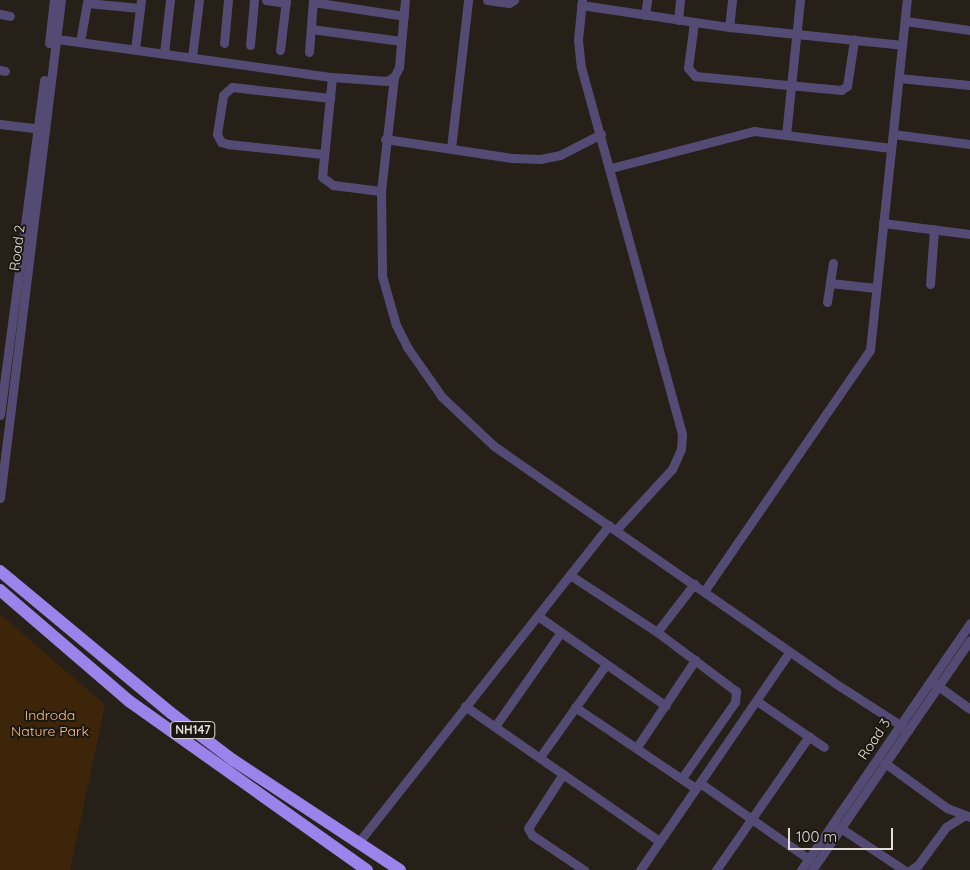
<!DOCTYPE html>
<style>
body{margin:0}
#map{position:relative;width:970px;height:870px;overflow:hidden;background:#262019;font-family:Quicksand,sans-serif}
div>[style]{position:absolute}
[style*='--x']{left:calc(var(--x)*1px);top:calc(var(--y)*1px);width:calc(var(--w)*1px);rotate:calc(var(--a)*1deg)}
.green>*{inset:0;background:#3d2509}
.minor>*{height:9px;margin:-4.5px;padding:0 4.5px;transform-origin:4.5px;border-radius:4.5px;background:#544b75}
.highway>*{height:12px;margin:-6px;padding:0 6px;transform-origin:6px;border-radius:6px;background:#9b83eb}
span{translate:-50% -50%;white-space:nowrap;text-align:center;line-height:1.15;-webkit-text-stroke:4px #1c1610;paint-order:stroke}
.shield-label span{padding:1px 4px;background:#1c1610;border:1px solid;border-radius:4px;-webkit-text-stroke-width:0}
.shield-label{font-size:12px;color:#e2ddd9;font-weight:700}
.street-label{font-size:14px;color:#e2ddd9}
.park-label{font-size:14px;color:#f7c087}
.scale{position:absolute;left:788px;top:828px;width:105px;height:22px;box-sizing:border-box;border:2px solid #e2ddd9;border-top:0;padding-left:6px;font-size:15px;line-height:18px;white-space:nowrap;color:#e2ddd9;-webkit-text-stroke:4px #1c1610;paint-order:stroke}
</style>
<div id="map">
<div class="green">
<div style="clip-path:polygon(0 614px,105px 705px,70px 870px,0 870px)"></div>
</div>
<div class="minor">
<div style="--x:266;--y:0;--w:20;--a:9"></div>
<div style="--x:487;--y:0;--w:22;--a:8"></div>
<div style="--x:509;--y:3;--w:6;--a:-31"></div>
<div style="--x:582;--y:0;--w:40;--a:95.7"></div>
<div style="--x:578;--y:40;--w:27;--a:84"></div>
<div style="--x:581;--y:67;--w:381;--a:74.6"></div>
<div style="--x:682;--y:434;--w:15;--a:94"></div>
<div style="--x:681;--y:449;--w:22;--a:114"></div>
<div style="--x:672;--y:469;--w:83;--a:132.6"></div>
<div style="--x:732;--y:0;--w:27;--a:96"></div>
<div style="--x:729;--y:27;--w:174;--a:5.9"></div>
<div style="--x:313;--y:2;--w:92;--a:8.7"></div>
<div style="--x:581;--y:5;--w:150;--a:8.5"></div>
<div style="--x:0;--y:14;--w:10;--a:11"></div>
<div style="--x:645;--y:15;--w:15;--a:-82"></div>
<div style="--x:678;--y:20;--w:20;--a:-84"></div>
<div style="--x:905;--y:21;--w:66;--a:7.9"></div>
<div style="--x:694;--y:22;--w:46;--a:97.4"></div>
<div style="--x:688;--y:68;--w:11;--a:49"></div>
<div style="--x:695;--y:76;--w:147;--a:5.5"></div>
<div style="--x:841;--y:90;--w:7;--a:-34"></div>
<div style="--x:847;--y:86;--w:47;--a:-81.3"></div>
<div style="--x:311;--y:29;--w:91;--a:7.6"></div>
<div style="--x:50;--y:38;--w:285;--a:7.9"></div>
<div style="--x:332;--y:77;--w:55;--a:4.2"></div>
<div style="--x:387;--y:81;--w:8;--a:-30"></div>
<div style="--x:394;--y:77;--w:11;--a:-63"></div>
<div style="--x:399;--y:67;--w:67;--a:-84.9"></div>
<div style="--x:80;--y:42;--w:40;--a:-80"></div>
<div style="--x:87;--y:3;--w:53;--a:5.4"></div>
<div style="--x:49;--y:43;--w:43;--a:-83.4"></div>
<div style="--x:224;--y:43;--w:43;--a:-84.7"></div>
<div style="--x:250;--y:45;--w:45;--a:-84.9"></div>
<div style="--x:135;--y:49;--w:49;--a:-83"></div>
<div style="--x:280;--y:50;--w:50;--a:-83.2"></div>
<div style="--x:309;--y:52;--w:52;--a:-85.6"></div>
<div style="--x:164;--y:53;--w:53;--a:-83.5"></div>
<div style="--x:192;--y:57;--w:57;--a:-83"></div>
<div style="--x:0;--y:70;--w:5;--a:11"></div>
<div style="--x:332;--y:77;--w:100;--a:95.7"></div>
<div style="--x:322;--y:177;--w:14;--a:36"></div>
<div style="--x:333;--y:185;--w:48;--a:7.1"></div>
<div style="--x:394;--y:77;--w:115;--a:96.5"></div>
<div style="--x:381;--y:191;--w:85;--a:89.3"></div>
<div style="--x:382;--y:276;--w:51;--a:74.1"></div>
<div style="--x:396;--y:325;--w:25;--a:63"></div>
<div style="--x:407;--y:347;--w:61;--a:55"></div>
<div style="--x:442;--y:397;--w:71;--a:43.3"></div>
<div style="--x:494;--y:446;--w:422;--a:34.8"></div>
<div style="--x:841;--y:687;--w:80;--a:32.7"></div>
<div style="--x:899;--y:78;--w:71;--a:5.6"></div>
<div style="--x:0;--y:124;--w:42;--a:6.8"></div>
<div style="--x:893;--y:134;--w:78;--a:7.4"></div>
<div style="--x:786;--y:135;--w:136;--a:-84.1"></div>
<div style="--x:385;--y:139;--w:128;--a:8.5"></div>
<div style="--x:512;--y:158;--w:28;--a:2"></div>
<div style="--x:540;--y:159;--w:20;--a:-11"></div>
<div style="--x:560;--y:155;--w:46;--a:-27.1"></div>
<div style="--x:451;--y:148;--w:149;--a:-83.4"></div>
<div style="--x:323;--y:154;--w:96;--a:-174"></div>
<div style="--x:228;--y:144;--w:7;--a:-164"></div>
<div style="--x:221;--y:142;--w:9;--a:-117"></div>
<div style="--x:217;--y:134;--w:39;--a:-81"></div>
<div style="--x:223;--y:95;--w:12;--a:-42"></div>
<div style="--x:232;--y:87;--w:99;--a:6.4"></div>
<div style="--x:611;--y:168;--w:148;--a:-14.5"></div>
<div style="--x:754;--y:131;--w:138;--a:7.1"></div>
<div style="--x:883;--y:223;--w:88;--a:7.2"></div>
<div style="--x:833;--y:263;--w:20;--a:99"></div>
<div style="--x:830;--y:283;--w:46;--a:6.2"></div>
<div style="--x:930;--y:284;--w:55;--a:-85.8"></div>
<div style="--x:827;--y:302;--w:19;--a:-81"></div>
<div style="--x:0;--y:415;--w:338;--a:-82.5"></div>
<div style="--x:0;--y:498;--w:502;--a:-83.02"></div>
<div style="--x:570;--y:575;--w:104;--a:33.2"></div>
<div style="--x:657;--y:632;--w:99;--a:36.8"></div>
<div style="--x:736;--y:691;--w:11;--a:95"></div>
<div style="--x:735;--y:702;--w:93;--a:124.9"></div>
<div style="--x:705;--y:590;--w:291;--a:-55.5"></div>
<div style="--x:870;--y:350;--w:352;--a:-84"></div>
<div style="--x:538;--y:616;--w:156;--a:35.1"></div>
<div style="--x:657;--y:632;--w:61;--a:-52.4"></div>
<div style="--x:934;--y:683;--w:44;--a:35.8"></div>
<div style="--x:757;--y:701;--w:81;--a:34.5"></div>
<div style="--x:465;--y:706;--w:236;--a:34.8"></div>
<div style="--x:575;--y:707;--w:145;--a:34"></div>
<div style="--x:496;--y:725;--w:113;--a:-55"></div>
<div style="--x:637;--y:747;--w:105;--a:-56.3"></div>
<div style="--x:540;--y:757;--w:112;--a:-54.5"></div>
<div style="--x:885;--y:763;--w:77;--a:36"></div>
<div style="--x:947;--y:808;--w:25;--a:21"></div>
<div style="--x:563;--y:774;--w:64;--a:122.9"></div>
<div style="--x:528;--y:828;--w:8;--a:60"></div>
<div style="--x:532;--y:835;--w:63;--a:33.9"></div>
<div style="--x:700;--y:783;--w:133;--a:34.9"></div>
<div style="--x:836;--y:825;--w:82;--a:33.5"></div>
<div style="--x:358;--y:843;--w:405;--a:-51.7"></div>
<div style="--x:640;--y:870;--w:264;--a:-55.6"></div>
<div style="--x:716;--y:870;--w:163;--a:-55.2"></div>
<div style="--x:801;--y:870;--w:299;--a:-55.6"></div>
<div style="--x:812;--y:870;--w:279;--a:-55.5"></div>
<div style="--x:911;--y:870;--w:9;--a:-36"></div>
<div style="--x:918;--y:865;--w:47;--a:-53.6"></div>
<div style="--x:946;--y:827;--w:22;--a:-32"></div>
</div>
<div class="highway">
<div style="--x:0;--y:571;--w:222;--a:39.7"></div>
<div style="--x:171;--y:713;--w:78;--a:37.2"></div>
<div style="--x:233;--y:760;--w:200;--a:33.4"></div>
<div style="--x:0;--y:590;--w:170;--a:40.7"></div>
<div style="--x:129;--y:701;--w:292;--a:35.4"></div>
</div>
<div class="shield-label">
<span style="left:193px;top:730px">NH147</span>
</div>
<div class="street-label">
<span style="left:17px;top:248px;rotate:-83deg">Road 2</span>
<span style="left:874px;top:739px;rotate:-56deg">Road 3</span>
</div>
<div class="park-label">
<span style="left:50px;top:723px">Indroda<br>Nature Park</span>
</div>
<div class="scale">100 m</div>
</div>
